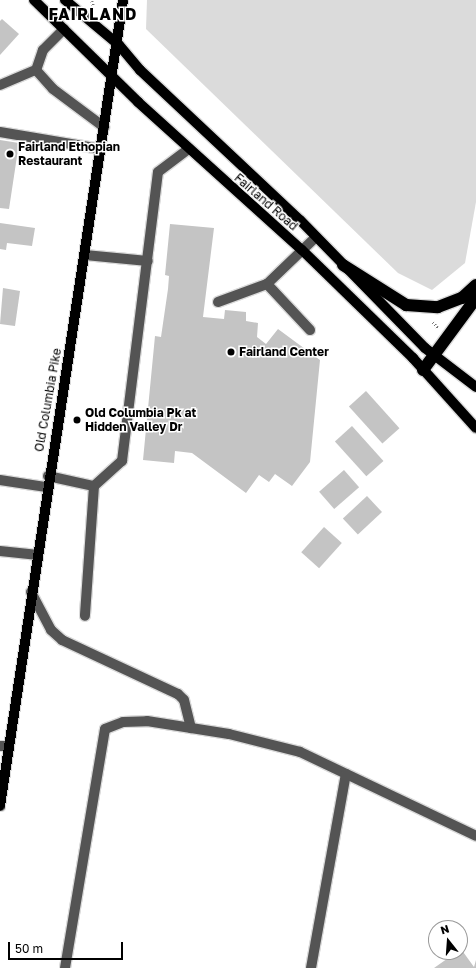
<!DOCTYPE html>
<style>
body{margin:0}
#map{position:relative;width:476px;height:968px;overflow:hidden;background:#fff;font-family:"Golos Text",sans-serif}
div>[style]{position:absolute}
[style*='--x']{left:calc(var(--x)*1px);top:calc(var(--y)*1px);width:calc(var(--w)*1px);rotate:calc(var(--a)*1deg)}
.green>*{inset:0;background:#dbdbdb}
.building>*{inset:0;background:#c4c4c4;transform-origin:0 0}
.path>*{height:2.5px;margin-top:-1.25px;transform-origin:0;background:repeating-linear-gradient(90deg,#767676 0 1px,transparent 0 3px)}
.roads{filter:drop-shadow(1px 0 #dbdbdb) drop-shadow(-1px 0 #dbdbdb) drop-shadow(0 1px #dbdbdb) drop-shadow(0 -1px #dbdbdb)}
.minor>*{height:10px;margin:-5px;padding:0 5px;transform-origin:5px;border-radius:5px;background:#545454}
.major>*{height:10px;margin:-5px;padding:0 5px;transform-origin:5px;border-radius:5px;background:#000}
.highway>*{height:12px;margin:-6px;padding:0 6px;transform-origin:6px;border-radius:6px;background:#000}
.dots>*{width:11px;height:11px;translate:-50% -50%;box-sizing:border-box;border:2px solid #fff;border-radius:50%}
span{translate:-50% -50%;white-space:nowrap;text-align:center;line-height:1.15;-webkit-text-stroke:3px #fff;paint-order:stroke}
.poi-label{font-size:12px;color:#000;font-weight:700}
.left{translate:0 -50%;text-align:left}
.street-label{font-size:12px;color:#000}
.district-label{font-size:16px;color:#000;font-weight:700;letter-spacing:1px}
.north{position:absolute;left:428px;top:920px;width:40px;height:40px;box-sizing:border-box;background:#fff;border:1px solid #999;border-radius:50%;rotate:343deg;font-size:11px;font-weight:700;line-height:16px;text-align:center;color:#000}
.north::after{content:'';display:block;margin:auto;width:14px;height:18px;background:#000;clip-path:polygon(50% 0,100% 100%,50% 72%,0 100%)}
.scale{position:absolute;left:8px;top:942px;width:115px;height:18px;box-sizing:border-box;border:2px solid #000;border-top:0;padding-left:5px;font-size:12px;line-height:14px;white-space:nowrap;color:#000;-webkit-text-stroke:3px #fff;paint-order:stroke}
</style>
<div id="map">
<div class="green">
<div style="clip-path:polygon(147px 0,476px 0,476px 202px,465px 263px,432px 290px,398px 273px,146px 29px)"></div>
</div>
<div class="building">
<div style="clip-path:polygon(2px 19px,19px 34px,0 55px,0 21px)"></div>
<div style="clip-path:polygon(0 140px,19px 143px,9px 209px,0 208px)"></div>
<div style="clip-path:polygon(0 223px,35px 228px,32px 246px,7px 243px,6px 250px,0 249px)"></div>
<div style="clip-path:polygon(170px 224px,214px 228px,203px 317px,224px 319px,225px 310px,246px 312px,246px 321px,258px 323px,257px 337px,266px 344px,278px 329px,320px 360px,310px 462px,292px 486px,275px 474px,269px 482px,259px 475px,246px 493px,192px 453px,175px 451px,174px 463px,143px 460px,155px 336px,161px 337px,168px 289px,169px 276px,165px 275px)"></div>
<div style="clip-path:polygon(3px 288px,20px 291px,15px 326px,0 324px)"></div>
<div style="left:366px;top:391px;width:50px;height:23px;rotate:48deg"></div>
<div style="left:352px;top:426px;width:47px;height:23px;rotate:48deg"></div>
<div style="left:344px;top:470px;width:23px;height:33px;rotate:49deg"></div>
<div style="left:367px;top:496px;width:22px;height:33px;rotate:47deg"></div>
<div style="left:324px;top:527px;width:24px;height:34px;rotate:42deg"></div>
<div style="clip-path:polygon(461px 949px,474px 967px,476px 960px,476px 968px,434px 968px)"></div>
</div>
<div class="path">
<div style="--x:92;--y:1;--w:6;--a:72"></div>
<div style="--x:433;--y:322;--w:8;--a:50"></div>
</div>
<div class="roads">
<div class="minor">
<div style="--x:64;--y:29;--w:30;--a:135"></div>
<div style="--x:43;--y:50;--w:21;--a:109"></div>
<div style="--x:36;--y:70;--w:25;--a:48"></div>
<div style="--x:53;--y:89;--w:64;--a:36.7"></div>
<div style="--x:0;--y:85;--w:39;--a:-23"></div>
<div style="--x:0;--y:132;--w:102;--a:9.6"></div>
<div style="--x:85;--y:255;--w:63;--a:5.4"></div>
<div style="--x:267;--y:284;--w:68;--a:-43.8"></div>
<div style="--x:218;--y:302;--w:52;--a:-20.2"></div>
<div style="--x:267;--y:284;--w:63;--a:46.9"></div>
<div style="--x:48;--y:476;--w:47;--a:12.3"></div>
<div style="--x:94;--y:486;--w:130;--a:94"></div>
<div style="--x:0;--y:480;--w:47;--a:8.7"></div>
<div style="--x:94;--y:486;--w:38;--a:-42"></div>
<div style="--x:122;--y:461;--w:291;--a:-82.9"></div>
<div style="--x:158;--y:172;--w:39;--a:-37"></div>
<div style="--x:0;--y:551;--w:36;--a:6"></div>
<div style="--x:31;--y:592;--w:43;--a:62.2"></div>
<div style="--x:51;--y:630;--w:15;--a:42"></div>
<div style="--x:62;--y:640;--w:128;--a:25"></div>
<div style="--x:178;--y:694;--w:8;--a:45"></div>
<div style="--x:184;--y:700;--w:29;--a:76"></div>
<div style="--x:0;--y:746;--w:9;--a:0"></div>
<div style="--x:65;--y:968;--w:242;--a:-80.5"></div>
<div style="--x:105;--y:729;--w:19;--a:-21"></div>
<div style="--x:123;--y:722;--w:24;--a:-2"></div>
<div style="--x:147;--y:721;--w:83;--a:9"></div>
<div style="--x:229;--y:734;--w:73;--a:14.2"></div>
<div style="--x:300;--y:752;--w:195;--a:25.5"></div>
<div style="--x:311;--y:968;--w:197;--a:-79.8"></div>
</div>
<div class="major">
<div style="--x:34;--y:0;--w:146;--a:44.4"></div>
<div style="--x:138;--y:102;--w:221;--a:42.1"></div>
<div style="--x:302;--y:250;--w:155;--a:44.2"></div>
<div style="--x:413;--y:358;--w:94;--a:48"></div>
<div style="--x:65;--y:0;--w:70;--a:39.8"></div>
<div style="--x:119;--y:45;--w:33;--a:50"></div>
<div style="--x:140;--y:70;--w:219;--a:43.2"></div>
<div style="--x:300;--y:220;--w:179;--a:45.7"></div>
<div style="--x:425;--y:348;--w:64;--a:37.4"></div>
<div style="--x:0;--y:806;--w:815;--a:-81.32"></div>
</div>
<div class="highway">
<div style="--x:343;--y:265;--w:75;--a:32.4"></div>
<div style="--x:406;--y:305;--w:32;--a:4"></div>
<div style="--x:438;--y:307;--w:26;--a:-21"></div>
<div style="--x:462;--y:298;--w:19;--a:-43"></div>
<div style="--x:423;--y:370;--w:89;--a:-53.6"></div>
</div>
</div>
<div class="dots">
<div style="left:10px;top:154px;background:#000"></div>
<div style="left:231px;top:352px;background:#000"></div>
<div style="left:77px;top:420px;background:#000"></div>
</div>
<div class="poi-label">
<span class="left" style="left:18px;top:154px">Fairland Ethopian<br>Restaurant</span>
<span class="left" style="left:239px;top:352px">Fairland Center</span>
<span class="left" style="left:85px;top:420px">Old Columbia Pk at<br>Hidden Valley Dr</span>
</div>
<div class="street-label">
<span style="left:266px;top:202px;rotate:41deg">Fairland Road</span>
<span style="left:48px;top:400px;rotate:-80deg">Old Columbia Pike</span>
</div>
<div class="district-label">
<span style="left:93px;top:14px">FAIRLAND</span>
</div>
<div class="north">N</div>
<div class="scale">50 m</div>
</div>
